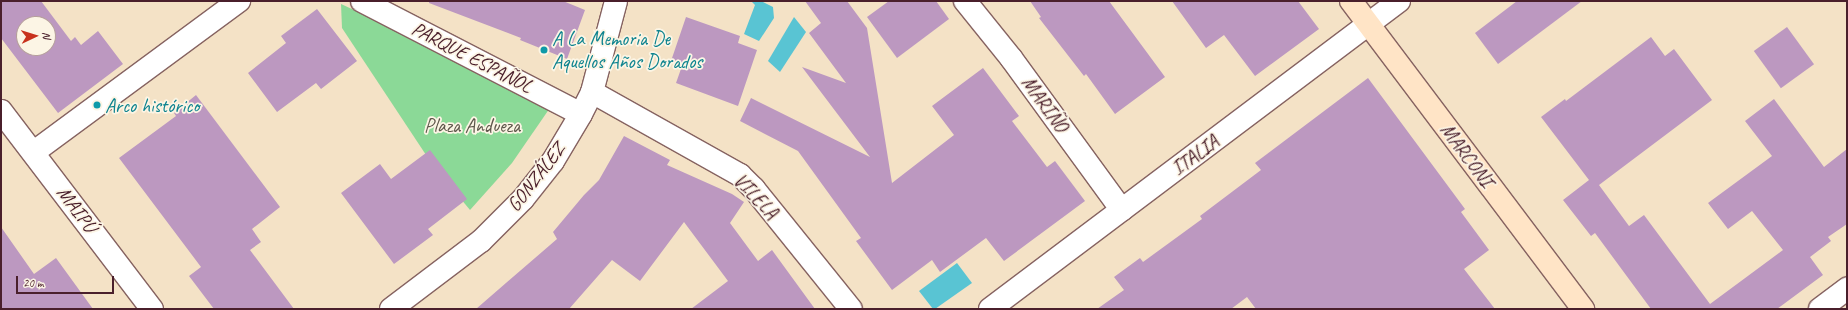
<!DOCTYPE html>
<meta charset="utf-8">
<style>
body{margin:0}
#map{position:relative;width:1848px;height:310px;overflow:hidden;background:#f4e2c6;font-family:Caveat,sans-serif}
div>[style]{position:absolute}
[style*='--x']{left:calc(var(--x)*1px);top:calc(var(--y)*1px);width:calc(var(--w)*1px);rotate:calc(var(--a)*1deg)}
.green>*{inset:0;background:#8bd997}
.water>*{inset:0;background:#59c4d3}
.building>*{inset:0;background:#bc98c0;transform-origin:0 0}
.roads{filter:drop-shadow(1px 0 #866361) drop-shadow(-1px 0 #866361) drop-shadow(0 1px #866361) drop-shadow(0 -1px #866361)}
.minor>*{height:22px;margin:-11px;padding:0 11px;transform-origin:11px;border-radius:11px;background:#fff}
.secondary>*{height:22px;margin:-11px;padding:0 11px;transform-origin:11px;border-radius:11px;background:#ffe4c6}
.dots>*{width:11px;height:11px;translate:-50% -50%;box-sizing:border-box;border:2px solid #fcf5e5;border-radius:50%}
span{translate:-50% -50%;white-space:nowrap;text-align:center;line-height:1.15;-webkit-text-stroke:3.5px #fcf5e5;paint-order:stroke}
.culture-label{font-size:20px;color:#0d838f}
.left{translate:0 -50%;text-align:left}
.street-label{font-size:20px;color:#4a1f2b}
.park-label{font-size:20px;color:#5e574b}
.frame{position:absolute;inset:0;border:2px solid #4a1f2b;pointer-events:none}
.north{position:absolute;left:16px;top:16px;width:40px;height:40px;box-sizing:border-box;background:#fcf5e5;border:1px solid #b59f9b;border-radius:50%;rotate:86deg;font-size:11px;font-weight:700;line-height:16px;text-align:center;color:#4a1f2b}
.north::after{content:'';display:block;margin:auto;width:14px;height:18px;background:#c8321e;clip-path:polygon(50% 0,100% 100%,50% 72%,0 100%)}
.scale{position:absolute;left:16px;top:276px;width:98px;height:18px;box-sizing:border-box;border:2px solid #4a1f2b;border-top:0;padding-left:5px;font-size:12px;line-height:14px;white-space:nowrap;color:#4a1f2b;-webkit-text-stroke:3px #fcf5e5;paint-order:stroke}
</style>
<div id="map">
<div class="green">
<div style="clip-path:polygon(341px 4px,554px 102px,512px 163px,470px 210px,432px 164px,342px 28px)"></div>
</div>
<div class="water">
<div style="clip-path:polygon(751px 1px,761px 1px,773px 7px,774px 18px,759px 41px,744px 34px,755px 5px)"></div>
<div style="clip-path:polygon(794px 17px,806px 32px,780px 72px,768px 61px)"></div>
<div style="clip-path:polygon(957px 263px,972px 283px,935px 309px,933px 309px,919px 291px)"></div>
</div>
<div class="building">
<div style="clip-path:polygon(evenodd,1px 1px,41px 1px,71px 41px,75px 37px,81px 45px,98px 31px,123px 64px,58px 113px,1px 38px,1px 1px,24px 24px,48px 24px,48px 48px,24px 48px,24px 24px)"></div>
<div style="clip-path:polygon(429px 1px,563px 1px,585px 10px,567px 59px,520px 40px,521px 38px,429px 3px)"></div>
<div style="clip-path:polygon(805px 1px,847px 1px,867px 28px,892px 183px,954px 135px,932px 106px,983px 68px,1019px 116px,1012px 121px,1047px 167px,1055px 161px,1085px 201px,1004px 261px,986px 238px,940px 272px,932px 260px,892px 290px,856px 241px,861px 238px,798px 151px,740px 121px,751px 98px,870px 157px,802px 67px,846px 83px,809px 33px,821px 23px)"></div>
<div style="clip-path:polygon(889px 1px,936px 1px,949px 19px,897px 58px,867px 17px)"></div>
<div style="clip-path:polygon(1030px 1px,1109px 1px,1165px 77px,1115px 114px,1086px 74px,1084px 76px,1039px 18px,1041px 17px)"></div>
<div style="clip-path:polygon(1172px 1px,1298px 1px,1319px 29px,1255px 76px,1224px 35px,1206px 48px)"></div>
<div style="clip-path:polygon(1517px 1px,1582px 1px,1498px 64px,1475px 33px)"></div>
<div style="clip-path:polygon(317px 9px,357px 61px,321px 89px,316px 83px,277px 112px,248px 73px,286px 43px,281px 36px)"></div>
<div style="clip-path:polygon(686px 17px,740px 36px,738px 43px,757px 50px,738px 106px,676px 83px,682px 66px,671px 61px)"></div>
<div style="left:1787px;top:27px;width:46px;height:41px;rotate:54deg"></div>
<div style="clip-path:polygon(1651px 37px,1665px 56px,1674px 49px,1712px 100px,1599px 185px,1629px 226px,1644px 215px,1710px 304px,1783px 250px,1752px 211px,1728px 229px,1708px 203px,1772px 156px,1745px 121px,1774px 99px,1824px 167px,1847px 149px,1847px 224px,1828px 237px,1831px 241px,1810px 257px,1823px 275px,1777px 309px,1651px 309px,1595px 233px,1591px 236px,1563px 200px,1589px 180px,1541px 117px,1565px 99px,1566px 101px)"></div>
<div style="clip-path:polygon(1368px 78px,1465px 209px,1461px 212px,1489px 250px,1464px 269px,1495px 309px,1256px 309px,1247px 297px,1231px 309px,1097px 309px,1124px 290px,1114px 277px,1140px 258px,1143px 262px,1202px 219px,1200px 216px,1261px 170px,1255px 163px)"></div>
<div style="clip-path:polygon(196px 95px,280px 207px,252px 229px,261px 242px,250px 250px,294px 309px,214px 309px,189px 276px,201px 267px,119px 158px,176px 116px,174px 113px)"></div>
<div style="clip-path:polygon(624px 136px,670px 160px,667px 165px,732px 194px,744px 202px,730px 223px,758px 261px,772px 250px,815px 309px,691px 309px,728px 281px,684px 222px,640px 281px,612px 260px,569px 309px,476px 309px,557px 239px,553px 232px,584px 195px,599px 180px)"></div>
<div style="clip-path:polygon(430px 150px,467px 199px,428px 229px,433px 235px,394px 264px,341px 193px,380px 164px,391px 179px)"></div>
<div style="clip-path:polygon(1px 227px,34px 274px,56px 258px,93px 309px,1px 309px)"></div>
</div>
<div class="roads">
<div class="minor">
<div style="--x:362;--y:1;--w:246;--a:27.3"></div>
<div style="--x:965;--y:1;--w:73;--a:51.1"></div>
<div style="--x:1011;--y:58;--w:188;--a:53.9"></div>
<div style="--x:592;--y:92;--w:170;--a:29.3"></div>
<div style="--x:740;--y:175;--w:20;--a:45"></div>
<div style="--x:754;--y:189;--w:154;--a:51.1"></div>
<div style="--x:1;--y:111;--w:249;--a:52.7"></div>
<div style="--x:34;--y:152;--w:255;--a:-36.4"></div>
<div style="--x:391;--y:309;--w:113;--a:-37.1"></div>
<div style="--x:481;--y:241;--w:59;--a:-45"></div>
<div style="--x:523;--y:199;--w:48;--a:-51.7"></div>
<div style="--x:553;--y:161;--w:55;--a:-59.2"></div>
<div style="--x:581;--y:114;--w:25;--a:-63"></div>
<div style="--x:592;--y:92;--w:94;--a:-75.2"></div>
<div style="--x:990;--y:309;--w:512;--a:-36.98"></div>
<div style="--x:1820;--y:309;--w:34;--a:-37"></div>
</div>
<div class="secondary">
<div style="--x:1351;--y:1;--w:386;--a:53"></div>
</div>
</div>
<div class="dots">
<div style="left:544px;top:50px;background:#0f9aa8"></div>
<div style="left:97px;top:105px;background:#0f9aa8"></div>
</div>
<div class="culture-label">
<span class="left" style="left:552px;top:50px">A La Memoria De<br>Aquellos Años Dorados</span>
<span class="left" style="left:105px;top:105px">Arco histórico</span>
</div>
<div class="street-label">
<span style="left:472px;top:57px;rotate:27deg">PARQUE ESPAÑOL</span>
<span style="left:1045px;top:104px;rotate:54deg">MARIÑO</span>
<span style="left:1195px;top:155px;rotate:-37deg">ITALIA</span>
<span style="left:1467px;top:155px;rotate:53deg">MARCONI</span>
<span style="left:536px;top:177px;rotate:-52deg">GONZÁLEZ</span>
<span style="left:756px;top:196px;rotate:46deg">VILELA</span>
<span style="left:77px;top:209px;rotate:53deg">MAIPÚ</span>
</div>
<div class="park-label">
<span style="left:472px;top:125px">Plaza Andueza</span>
</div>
<div class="frame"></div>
<div class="north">N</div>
<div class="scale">20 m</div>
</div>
